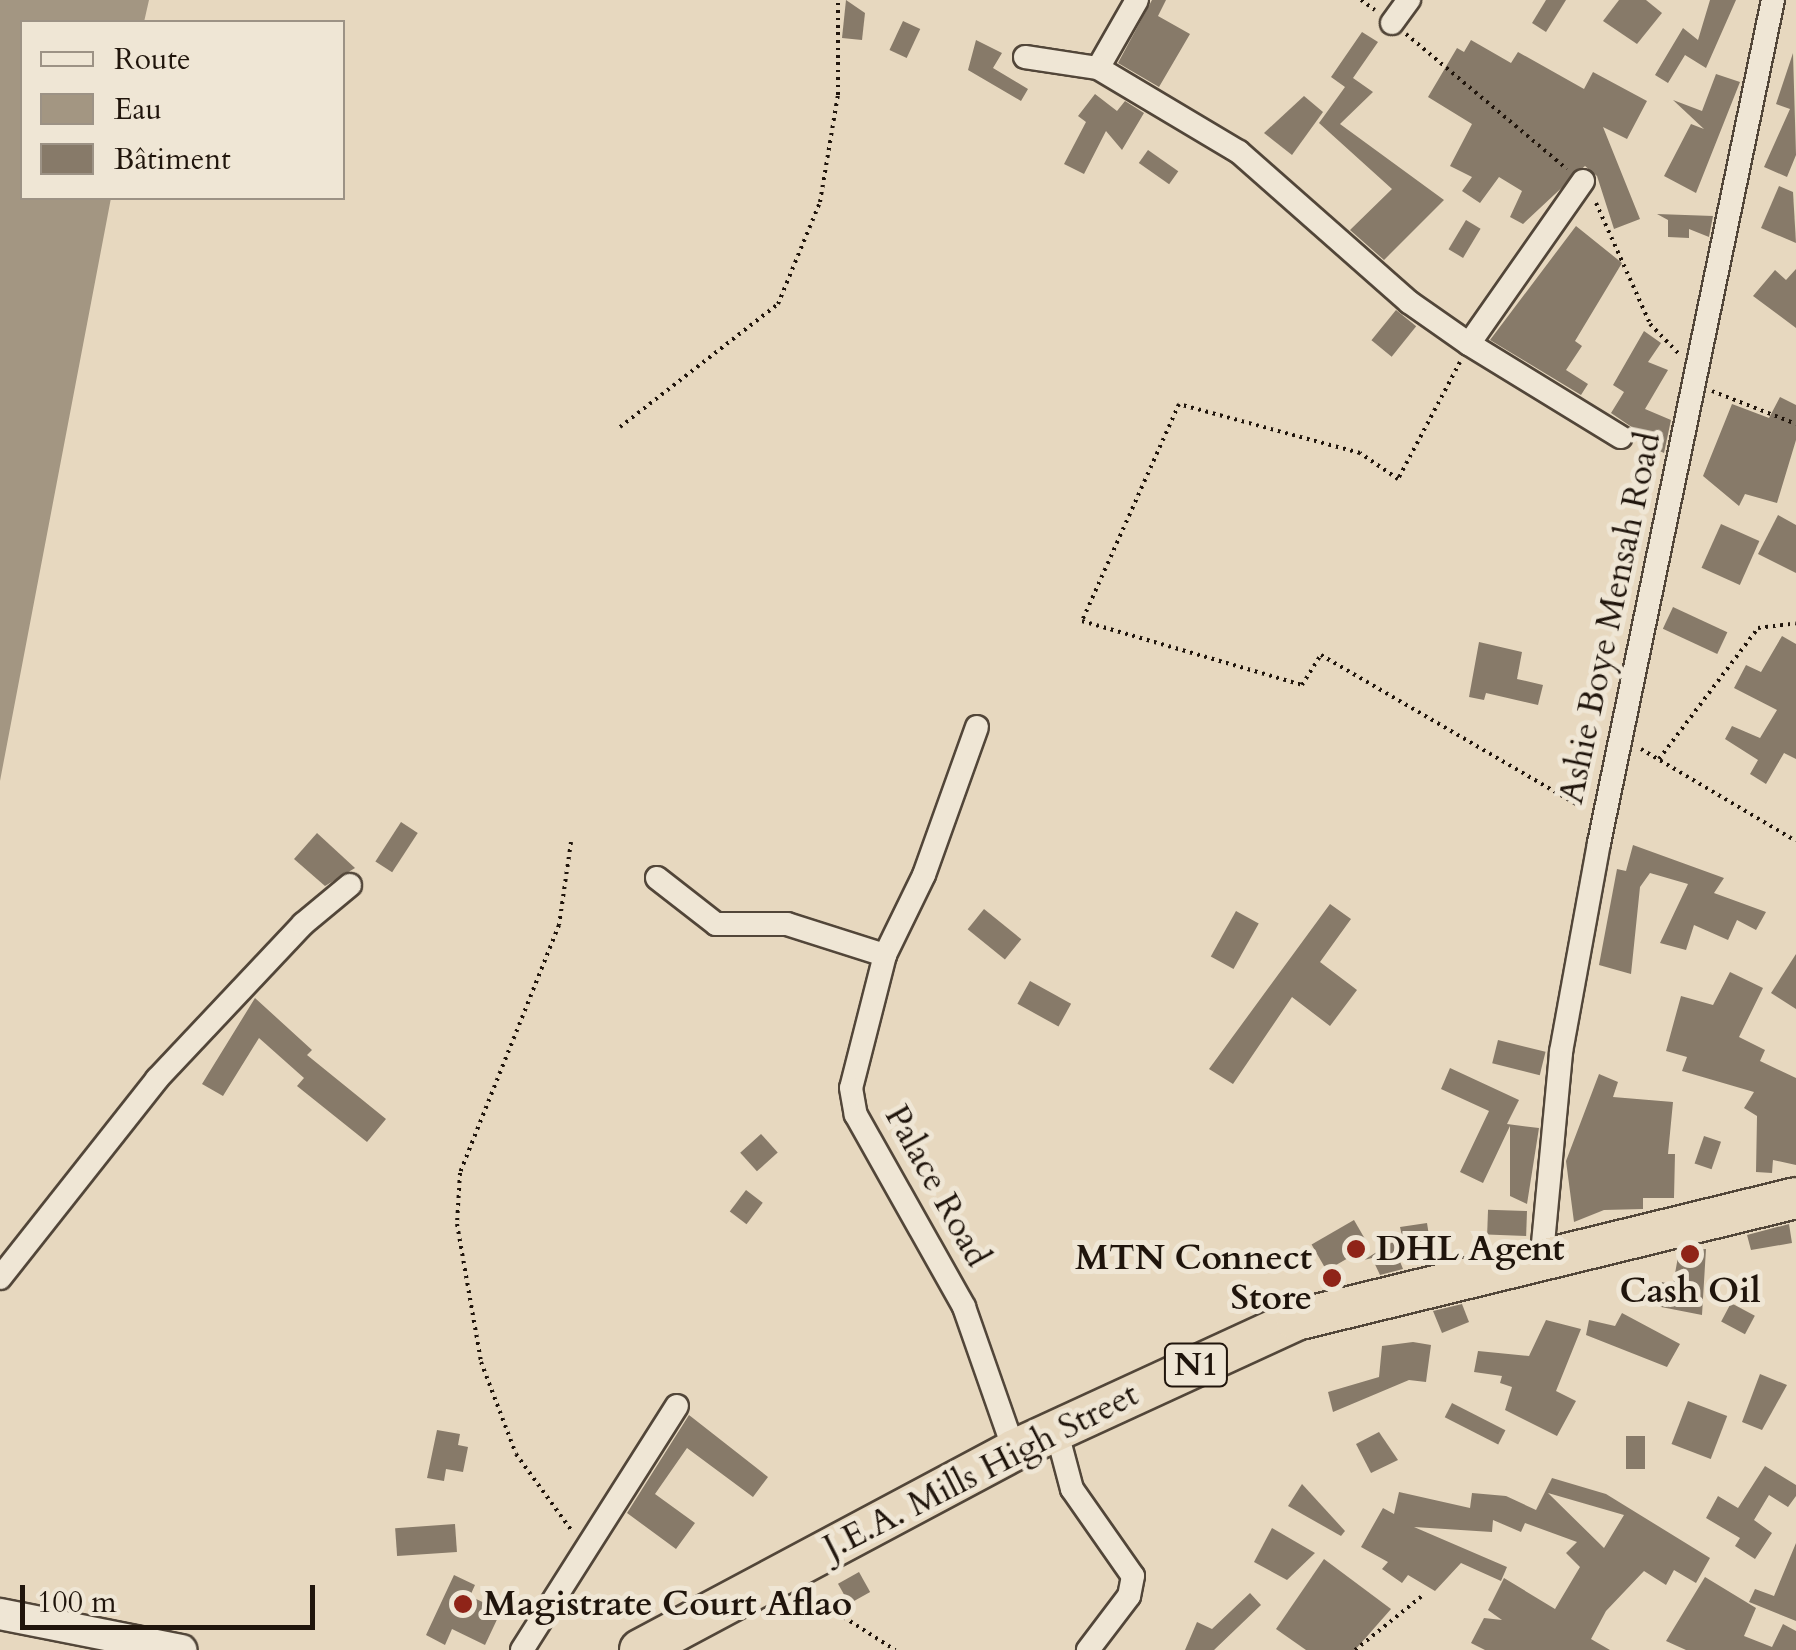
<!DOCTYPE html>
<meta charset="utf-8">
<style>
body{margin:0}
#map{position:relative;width:1796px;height:1650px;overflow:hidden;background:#e7d8bf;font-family:Cardo,serif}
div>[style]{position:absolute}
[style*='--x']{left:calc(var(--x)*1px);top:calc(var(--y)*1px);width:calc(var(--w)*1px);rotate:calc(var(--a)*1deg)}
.water>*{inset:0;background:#a39682}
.building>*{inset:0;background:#877a69;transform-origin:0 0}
.path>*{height:4px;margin-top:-2px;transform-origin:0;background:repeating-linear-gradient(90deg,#20150c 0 2.5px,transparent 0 7.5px)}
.roads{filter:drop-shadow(2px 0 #524639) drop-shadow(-2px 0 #524639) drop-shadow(0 2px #524639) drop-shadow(0 -2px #524639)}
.street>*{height:22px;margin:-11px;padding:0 11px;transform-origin:11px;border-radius:11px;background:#efe6d5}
.secondary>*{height:30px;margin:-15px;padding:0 15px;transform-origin:15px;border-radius:15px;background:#efe6d5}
.highway>*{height:40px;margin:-20px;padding:0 20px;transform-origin:20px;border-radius:20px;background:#e7d8bf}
.dots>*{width:28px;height:28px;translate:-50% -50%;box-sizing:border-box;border:5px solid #efe6d5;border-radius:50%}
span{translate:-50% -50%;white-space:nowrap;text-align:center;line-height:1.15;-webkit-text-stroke:10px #efe6d5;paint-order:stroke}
.shield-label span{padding:2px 8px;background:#efe6d5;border:2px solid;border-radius:8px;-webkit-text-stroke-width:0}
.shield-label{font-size:32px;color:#20150c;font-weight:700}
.street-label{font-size:35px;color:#20150c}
.poi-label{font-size:35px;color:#20150c;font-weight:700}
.left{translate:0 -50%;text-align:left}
.right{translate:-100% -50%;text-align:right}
.legend{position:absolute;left:20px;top:20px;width:325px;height:180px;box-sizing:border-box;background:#efe6d5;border:2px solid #9c9285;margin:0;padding:12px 18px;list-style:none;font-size:30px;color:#20150c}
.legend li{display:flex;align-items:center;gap:20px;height:50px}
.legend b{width:50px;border:2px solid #9c9285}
.scale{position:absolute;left:20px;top:1585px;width:295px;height:45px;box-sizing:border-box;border:5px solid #20150c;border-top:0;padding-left:12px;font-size:30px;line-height:35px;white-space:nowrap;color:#20150c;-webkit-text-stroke:8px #efe6d5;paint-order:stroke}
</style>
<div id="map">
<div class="water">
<div style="clip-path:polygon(0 0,149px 0,144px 22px,22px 22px,22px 198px,111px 198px,0 781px)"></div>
</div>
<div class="building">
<div style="clip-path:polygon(846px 0,865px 13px,862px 40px,842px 38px)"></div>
<div style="clip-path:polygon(1152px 0,1166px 0,1158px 16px,1190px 34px,1159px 87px,1118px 63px)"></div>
<div style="clip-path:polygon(1546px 0,1566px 0,1546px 32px,1532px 23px)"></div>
<div style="clip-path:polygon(1619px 0,1646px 0,1662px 13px,1637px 44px,1603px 21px)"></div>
<div style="clip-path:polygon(1710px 0,1736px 0,1706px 68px,1685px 55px,1668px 83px,1655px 75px,1683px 28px,1698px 40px)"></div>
<div style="left:903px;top:21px;width:19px;height:32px;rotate:25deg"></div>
<div style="clip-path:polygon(1362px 32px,1378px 42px,1353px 78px,1373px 92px,1340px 124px,1444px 200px,1384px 260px,1350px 230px,1392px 189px,1319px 123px,1345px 87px,1331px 77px)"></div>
<div style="clip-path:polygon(976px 40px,1002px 53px,993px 68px,1028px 89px,1021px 101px,968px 70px)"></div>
<div style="clip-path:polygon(1471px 40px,1511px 63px,1518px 52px,1584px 89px,1593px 72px,1647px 101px,1627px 139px,1603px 127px,1640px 219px,1614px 229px,1597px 176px,1585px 166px,1523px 224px,1510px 217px,1522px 191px,1499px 177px,1480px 203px,1462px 191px,1472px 177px,1450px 166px,1472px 124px,1428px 97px,1457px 48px,1464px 52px)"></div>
<div style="clip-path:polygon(1793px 53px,1796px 155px,1787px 177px,1764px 167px,1790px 109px,1776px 104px)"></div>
<div style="clip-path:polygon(1716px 74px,1740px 82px,1696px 193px,1664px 176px,1691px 124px,1704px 129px,1673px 100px,1702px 111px)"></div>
<div style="clip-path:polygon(1095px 94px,1117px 111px,1125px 101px,1144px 113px,1122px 150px,1106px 131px,1084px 174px,1064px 164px,1086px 122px,1078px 116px)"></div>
<div style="clip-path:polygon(1304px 96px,1323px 112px,1292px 155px,1264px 133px)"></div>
<div style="left:1148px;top:150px;width:37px;height:16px;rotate:35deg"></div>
<div style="clip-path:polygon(1779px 186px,1793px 192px,1796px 243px,1761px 228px)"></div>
<div style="clip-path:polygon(1657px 214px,1713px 216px,1709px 237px,1689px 229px,1689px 238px,1668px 237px,1668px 220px)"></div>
<div style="left:1466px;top:220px;width:17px;height:34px;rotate:31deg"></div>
<div style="clip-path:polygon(1576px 226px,1622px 263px,1575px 341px,1582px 346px,1566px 370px,1588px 384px,1581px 395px,1490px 340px)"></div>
<div style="clip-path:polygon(1796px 269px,1796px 328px,1753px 296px,1775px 270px,1786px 280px)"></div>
<div style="left:1396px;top:310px;width:26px;height:39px;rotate:39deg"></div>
<div style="clip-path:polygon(1644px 331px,1661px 343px,1648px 362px,1668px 370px,1645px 409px,1671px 420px,1664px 453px,1639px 442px,1642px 434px,1611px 413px,1624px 392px,1613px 385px)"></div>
<div style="clip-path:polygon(1780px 397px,1796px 405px,1796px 440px,1777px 503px,1745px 494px,1739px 506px,1703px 476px,1732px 404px,1769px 418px)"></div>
<div style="clip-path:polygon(1778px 515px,1796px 525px,1796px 573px,1758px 554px)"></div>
<div style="left:1721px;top:524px;width:42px;height:48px;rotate:24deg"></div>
<div style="left:1673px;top:607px;width:60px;height:24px;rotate:25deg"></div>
<div style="clip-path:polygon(1782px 636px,1796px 644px,1796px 759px,1784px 753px,1766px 784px,1750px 774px,1758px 760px,1725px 739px,1732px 726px,1760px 738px,1777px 710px,1734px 688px,1746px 665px,1761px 672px)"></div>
<div style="clip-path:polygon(1479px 642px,1522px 652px,1517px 679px,1543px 685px,1538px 705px,1486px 693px,1484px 700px,1469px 697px)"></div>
<div style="left:401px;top:822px;width:20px;height:47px;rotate:33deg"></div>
<div style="clip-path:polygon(317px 833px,355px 868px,325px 886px,294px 859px)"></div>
<div style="clip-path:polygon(1633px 845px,1724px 878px,1714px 893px,1766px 912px,1756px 930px,1737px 920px,1728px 940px,1694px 925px,1686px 950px,1660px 943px,1688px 884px,1650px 873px,1640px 887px,1631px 974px,1599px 965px,1617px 869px,1626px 871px)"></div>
<div style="clip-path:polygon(1330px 904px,1351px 919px,1320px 962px,1357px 990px,1330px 1026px,1292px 997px,1233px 1084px,1209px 1069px)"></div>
<div style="left:984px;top:909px;width:48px;height:26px;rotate:39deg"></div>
<div style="left:1236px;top:911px;width:26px;height:52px;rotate:29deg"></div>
<div style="clip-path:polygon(1796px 954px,1796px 1009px,1771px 993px)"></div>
<div style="clip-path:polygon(1730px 972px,1763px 988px,1739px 1037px,1765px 1050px,1760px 1061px,1796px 1078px,1796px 1165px,1773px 1160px,1772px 1173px,1756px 1172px,1757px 1116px,1744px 1108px,1754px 1092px,1682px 1071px,1687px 1057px,1666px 1051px,1681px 996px,1713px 1005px)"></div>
<div style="left:1030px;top:981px;width:47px;height:26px;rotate:29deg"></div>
<div style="clip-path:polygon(255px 998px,312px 1050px,307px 1055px,386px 1119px,367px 1142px,297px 1086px,304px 1078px,259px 1038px,223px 1096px,202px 1084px)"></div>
<div style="left:1498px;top:1040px;width:49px;height:24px;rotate:14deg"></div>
<div style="clip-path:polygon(1450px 1068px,1519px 1100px,1507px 1124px,1539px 1128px,1527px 1204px,1510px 1196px,1510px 1126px,1483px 1183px,1460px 1172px,1489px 1111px,1441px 1089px)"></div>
<div style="clip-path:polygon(1599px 1074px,1618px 1082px,1613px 1097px,1673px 1102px,1668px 1154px,1675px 1154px,1674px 1198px,1643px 1198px,1643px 1209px,1604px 1210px,1574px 1222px,1566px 1161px)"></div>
<div style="left:761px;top:1134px;width:25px;height:28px;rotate:48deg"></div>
<div style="left:1704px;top:1136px;width:18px;height:29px;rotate:19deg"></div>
<div style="left:746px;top:1190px;width:21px;height:27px;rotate:37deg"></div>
<div style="left:1527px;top:1211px;width:25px;height:39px;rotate:92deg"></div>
<div style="left:1354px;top:1220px;width:30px;height:49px;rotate:60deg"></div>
<div style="clip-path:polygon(1427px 1223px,1431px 1248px,1397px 1254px,1403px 1269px,1380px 1275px,1372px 1258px,1364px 1260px,1402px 1236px,1400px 1227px)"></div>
<div style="clip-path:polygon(1789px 1224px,1792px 1243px,1751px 1250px,1747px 1235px)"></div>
<div style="clip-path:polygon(1706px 1249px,1702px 1315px,1656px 1306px,1662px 1282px,1673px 1285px,1679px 1251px)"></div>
<div style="left:1731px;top:1303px;width:27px;height:21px;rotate:28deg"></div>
<div style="clip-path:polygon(1462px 1304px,1469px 1322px,1442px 1333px,1433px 1311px)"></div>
<div style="clip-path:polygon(1622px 1313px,1680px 1344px,1667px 1367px,1586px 1335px,1589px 1320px,1615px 1326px)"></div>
<div style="clip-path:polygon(1546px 1320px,1581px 1329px,1556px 1391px,1576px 1401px,1557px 1436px,1505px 1410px,1512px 1387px,1500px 1383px,1502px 1376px,1474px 1372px,1478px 1351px,1529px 1356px)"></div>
<div style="clip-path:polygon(1413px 1342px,1431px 1345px,1426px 1382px,1409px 1380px,1333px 1412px,1328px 1392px,1379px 1377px,1382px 1346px)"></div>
<div style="clip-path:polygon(1760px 1374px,1787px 1385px,1762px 1430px,1742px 1422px)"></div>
<div style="left:1688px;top:1401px;width:42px;height:46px;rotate:21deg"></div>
<div style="left:1452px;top:1403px;width:60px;height:16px;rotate:27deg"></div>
<div style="clip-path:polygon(689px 1415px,768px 1477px,753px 1497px,687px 1448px,655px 1494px,695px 1523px,676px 1549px,627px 1513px)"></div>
<div style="clip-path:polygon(437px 1430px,460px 1434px,458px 1445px,468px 1447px,463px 1472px,446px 1469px,444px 1481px,427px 1478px)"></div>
<div style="clip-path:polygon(1379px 1432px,1398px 1460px,1371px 1473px,1356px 1444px)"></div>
<div style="left:1626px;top:1436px;width:19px;height:33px"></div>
<div style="clip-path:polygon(1765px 1466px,1796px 1485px,1796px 1496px,1788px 1507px,1769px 1495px,1754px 1520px,1772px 1533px,1755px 1559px,1735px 1546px,1740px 1538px,1706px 1518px,1718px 1496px,1738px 1508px)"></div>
<div style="clip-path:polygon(evenodd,1552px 1478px,1606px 1494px,1710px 1558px,1696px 1583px,1674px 1570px,1666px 1585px,1644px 1571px,1606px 1611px,1591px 1639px,1610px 1650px,1485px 1650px,1471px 1643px,1484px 1618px,1502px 1620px,1488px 1610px,1504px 1578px,1555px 1609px,1580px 1567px,1566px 1553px,1577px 1542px,1525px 1523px,1521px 1532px,1493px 1520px,1492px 1532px,1414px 1527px,1507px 1567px,1501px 1581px,1461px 1563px,1435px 1591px,1408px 1575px,1402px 1583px,1382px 1569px,1388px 1562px,1361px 1547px,1383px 1508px,1394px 1514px,1399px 1492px,1470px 1508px,1472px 1493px,1506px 1496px,1536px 1510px,1552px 1478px,1548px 1493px,1624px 1515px,1604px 1548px,1548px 1493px)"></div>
<div style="clip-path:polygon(1302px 1484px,1345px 1531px,1341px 1536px,1288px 1506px)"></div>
<div style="left:455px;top:1524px;width:28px;height:60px;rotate:86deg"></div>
<div style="clip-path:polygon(1272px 1528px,1315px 1553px,1287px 1580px,1254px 1562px)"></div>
<div style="clip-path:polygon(1796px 1543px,1796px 1621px,1749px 1602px,1755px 1589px,1774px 1596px)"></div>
<div style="clip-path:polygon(1324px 1559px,1391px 1609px,1355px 1650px,1306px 1650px,1276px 1629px)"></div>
<div style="left:859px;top:1572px;width:23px;height:24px;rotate:61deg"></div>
<div style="clip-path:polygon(454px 1575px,475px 1585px,470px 1596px,501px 1611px,485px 1645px,452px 1629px,445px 1645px,426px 1635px)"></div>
<div style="clip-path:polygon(1705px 1577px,1756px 1608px,1744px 1636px,1772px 1647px,1783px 1624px,1796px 1631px,1796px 1650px,1686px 1650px,1666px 1641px)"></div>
<div style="clip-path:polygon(1250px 1593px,1261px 1605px,1214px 1650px,1185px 1650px,1197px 1622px,1212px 1629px)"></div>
</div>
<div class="path">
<div style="--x:1361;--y:0;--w:17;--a:36"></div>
<div style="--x:1406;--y:34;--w:210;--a:40"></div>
<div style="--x:1596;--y:203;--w:133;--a:65.9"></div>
<div style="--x:1650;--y:324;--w:42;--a:46"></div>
<div style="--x:1460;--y:362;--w:132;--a:117.9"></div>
<div style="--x:1398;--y:479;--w:46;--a:-145.6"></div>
<div style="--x:1360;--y:453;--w:188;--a:-164.9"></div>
<div style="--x:1179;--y:404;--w:238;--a:114.1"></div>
<div style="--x:1082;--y:621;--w:229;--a:16.2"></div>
<div style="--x:1302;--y:685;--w:36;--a:-58"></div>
<div style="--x:1321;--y:655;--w:307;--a:30.3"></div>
<div style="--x:1712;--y:391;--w:90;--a:21.4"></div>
<div style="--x:620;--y:427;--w:200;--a:-37.9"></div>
<div style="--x:778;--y:304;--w:110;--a:-67.6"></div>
<div style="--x:820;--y:202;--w:109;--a:-80.5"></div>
<div style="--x:838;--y:95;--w:95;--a:-90"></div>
<div style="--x:1641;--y:749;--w:180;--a:30.7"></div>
<div style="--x:1659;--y:759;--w:164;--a:-52.9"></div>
<div style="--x:1758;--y:628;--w:38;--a:-7"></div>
<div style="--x:571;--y:842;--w:84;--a:98.2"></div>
<div style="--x:559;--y:925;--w:267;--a:111.8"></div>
<div style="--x:460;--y:1173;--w:51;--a:93.4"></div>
<div style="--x:457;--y:1224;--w:140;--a:80.1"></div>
<div style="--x:481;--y:1362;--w:98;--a:69.2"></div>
<div style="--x:516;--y:1454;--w:95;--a:54"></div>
<div style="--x:806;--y:1593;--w:106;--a:32.6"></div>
<div style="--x:1355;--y:1650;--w:86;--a:-38.9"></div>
</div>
<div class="roads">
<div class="street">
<div style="--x:1137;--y:0;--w:78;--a:119.8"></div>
<div style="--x:1098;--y:68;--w:164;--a:30.8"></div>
<div style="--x:1239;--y:152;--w:227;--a:41.4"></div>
<div style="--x:1409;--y:302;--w:73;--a:35"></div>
<div style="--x:1392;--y:23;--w:29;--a:-54"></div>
<div style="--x:1025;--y:57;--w:74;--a:8.6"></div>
<div style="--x:1583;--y:181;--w:199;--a:125"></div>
<div style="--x:1469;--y:344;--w:178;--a:31.5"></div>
<div style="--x:977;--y:727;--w:157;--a:109.7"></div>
<div style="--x:924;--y:875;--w:89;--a:116"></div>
<div style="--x:885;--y:955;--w:137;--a:104.3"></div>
<div style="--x:851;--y:1088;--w:27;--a:80"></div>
<div style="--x:856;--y:1115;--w:220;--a:60.6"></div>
<div style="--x:964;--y:1307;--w:151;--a:70.7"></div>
<div style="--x:657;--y:878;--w:75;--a:37.9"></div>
<div style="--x:716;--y:924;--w:71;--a:0"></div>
<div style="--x:787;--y:924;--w:103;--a:17.6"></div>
<div style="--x:1542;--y:1254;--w:203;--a:-84.6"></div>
<div style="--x:1561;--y:1052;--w:212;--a:-79.7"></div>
<div style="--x:1599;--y:843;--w:861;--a:-78.34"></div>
<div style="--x:0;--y:1278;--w:253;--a:-51.7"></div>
<div style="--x:157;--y:1079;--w:213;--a:-46.7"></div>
<div style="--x:303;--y:924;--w:61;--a:-39.7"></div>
<div style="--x:1056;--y:1429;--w:62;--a:75.1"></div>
<div style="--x:1072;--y:1489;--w:106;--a:55"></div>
<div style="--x:1133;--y:1576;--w:20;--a:101"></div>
<div style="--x:1129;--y:1596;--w:68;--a:127.2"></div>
<div style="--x:522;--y:1650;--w:289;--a:-57.6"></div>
</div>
<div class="secondary">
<div style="--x:0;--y:1614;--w:185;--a:11.2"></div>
</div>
<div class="highway">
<div style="--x:640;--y:1650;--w:424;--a:-28.1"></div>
<div style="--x:1014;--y:1450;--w:311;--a:-24.7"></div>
<div style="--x:1296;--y:1320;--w:515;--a:-13.71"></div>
</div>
</div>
<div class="dots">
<div style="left:1356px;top:1249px;background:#8f2418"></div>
<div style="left:1690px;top:1254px;background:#8f2418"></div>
<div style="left:1332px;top:1278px;background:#8f2418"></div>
<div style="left:463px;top:1604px;background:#8f2418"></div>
</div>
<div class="shield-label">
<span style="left:1196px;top:1365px">N1</span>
</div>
<div class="street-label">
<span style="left:1610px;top:618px;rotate:-78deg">Ashie Boye Mensah Road</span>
<span style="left:937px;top:1186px;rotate:61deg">Palace Road</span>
<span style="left:981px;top:1471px;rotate:-27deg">J.E.A. Mills High Street</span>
</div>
<div class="poi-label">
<span class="left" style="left:1376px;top:1249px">DHL Agent</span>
<span class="right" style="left:1312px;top:1278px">MTN Connect<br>Store</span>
<span style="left:1690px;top:1291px">Cash Oil</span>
<span class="left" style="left:483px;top:1604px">Magistrate Court Aflao</span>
</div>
<ul class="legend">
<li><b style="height:12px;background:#efe6d5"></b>Route</li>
<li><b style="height:28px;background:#a39682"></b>Eau</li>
<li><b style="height:28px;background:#877a69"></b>Bâtiment</li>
</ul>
<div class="scale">100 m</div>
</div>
